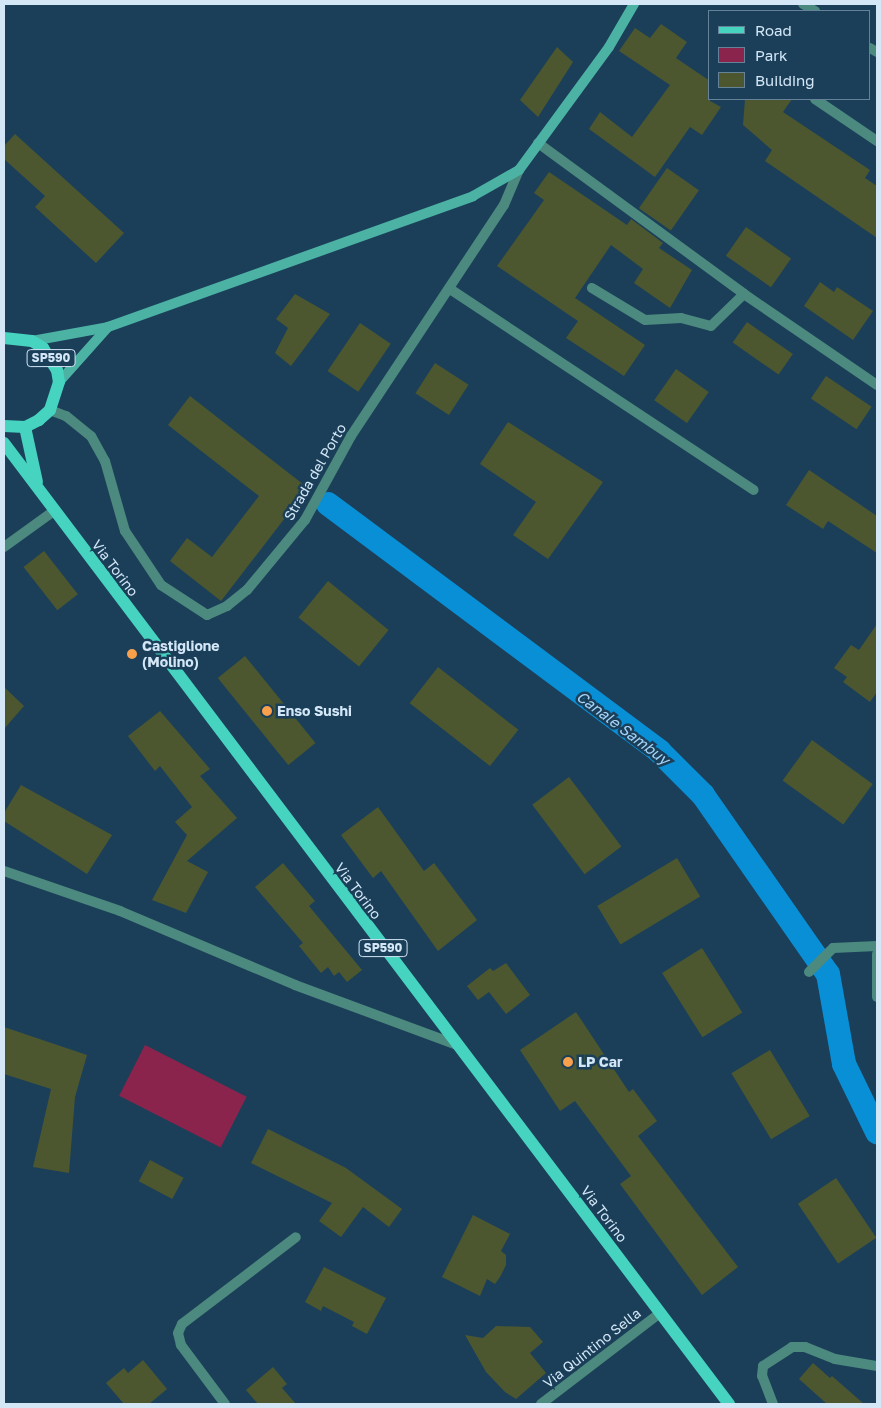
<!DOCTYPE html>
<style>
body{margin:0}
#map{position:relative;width:881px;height:1408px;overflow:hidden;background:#1b3f59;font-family:"Golos Text",sans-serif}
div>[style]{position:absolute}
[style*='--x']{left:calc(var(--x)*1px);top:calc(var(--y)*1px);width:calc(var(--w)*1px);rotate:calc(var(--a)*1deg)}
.green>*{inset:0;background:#8b244c;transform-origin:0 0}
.canal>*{height:24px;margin:-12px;padding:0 12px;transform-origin:12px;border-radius:12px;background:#098fd6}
.building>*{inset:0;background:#4c5730;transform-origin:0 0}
.minor>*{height:10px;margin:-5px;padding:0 5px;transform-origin:5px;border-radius:5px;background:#4c897e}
.secondary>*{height:10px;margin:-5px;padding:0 5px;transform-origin:5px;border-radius:5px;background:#4cb3a4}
.primary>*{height:12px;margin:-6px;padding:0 6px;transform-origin:6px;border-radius:6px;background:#46d4c0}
.dots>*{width:14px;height:14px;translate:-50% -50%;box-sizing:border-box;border:2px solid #1b3f59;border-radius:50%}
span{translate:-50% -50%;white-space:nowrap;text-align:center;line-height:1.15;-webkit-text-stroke:5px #1b3f59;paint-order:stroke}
.shield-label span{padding:1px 4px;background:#1b3f59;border:1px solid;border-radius:4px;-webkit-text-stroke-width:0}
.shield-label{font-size:12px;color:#d3e7f7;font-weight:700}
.street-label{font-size:14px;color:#d3e7f7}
.poi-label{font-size:14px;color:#d3e7f7;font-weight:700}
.left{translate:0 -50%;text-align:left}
.water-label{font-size:15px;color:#a5d3f7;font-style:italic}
.frame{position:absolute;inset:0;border:5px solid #d3e7f7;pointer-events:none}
.legend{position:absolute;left:708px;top:10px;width:162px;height:90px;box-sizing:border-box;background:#1b3f59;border:1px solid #658298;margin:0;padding:6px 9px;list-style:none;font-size:15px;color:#d3e7f7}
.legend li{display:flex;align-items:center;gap:10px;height:25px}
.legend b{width:25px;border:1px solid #658298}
</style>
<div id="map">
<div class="green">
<div style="left:145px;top:1045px;width:114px;height:57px;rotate:27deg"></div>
</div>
<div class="canal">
<div style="--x:328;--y:504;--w:413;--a:36.7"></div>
<div style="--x:659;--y:751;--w:62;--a:45"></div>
<div style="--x:703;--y:795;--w:218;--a:55.1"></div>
<div style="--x:828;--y:974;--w:91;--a:79.9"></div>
<div style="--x:844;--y:1064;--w:76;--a:64.1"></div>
</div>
<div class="building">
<div style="clip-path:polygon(661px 24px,687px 42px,676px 58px,710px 81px,710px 101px,721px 107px,702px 135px,690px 127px,655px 177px,589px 129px,600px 112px,632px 137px,670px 85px,619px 51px,635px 28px,650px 38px)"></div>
<div style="clip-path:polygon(557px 47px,573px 62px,538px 117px,520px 100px)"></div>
<div style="clip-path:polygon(745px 99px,792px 99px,783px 112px,870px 170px,865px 178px,877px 186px,877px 238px,765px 161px,772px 150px,743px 125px)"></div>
<div style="clip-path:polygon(15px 134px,124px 233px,96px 263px,35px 207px,45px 196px,4px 159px,4px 146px)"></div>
<div style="left:667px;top:168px;width:39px;height:49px;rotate:35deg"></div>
<div style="clip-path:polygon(549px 172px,627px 225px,631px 219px,663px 243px,659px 248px,692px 270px,670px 308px,634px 283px,643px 269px,611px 245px,575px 298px,645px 345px,624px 376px,566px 338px,578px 321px,497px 266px,544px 200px,534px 193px)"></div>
<div style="left:746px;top:227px;width:55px;height:35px;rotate:35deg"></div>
<div style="clip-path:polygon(820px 282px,834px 292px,837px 287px,873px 311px,853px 340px,804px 306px)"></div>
<div style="clip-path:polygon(295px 294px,330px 314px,291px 366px,275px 353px,288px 328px,276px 319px)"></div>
<div style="left:747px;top:322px;width:56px;height:25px;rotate:35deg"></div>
<div style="left:360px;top:323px;width:37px;height:58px;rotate:34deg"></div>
<div style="left:435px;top:363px;width:40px;height:36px;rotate:33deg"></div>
<div style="left:676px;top:369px;width:40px;height:38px;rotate:35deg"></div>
<div style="left:826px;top:376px;width:55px;height:27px;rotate:34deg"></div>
<div style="clip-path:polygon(190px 396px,308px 488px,221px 601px,170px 561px,187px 538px,212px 557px,259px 496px,168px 425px)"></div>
<div style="clip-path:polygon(508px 422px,603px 482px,548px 559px,513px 535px,536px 502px,480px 464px)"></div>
<div style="clip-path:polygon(809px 470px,877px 516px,877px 553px,828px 521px,823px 529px,786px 505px)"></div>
<div style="left:44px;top:551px;width:55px;height:26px;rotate:52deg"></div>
<div style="left:328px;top:581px;width:78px;height:47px;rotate:39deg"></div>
<div style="clip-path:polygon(877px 624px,877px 692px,870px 702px,843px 682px,847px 677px,834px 668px,851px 645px,859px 650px)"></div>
<div style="left:245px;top:656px;width:112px;height:35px;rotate:51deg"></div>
<div style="left:438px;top:667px;width:102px;height:46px;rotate:38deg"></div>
<div style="clip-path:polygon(4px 687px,24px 706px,4px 729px)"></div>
<div style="clip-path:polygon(160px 711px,210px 769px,200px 776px,237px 818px,187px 861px,208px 872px,186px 913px,152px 900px,187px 835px,175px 822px,192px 807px,160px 766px,155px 771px,128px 736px)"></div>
<div style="left:812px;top:740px;width:75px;height:50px;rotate:36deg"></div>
<div style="left:569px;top:777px;width:87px;height:46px;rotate:53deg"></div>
<div style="clip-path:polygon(21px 785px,112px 835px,87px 874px,4px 821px,4px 813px)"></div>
<div style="clip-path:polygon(378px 807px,424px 871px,434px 863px,477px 920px,438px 951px,381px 871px,373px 878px,341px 835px)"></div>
<div style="left:677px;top:858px;width:45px;height:93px;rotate:59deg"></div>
<div style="clip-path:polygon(283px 863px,315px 901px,309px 906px,362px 970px,347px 982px,339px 972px,334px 976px,328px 967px,321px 973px,299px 946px,303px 943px,255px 887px)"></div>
<div style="left:702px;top:948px;width:76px;height:47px;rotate:58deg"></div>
<div style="clip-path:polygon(506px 963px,530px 995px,506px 1014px,489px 992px,478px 1000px,467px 986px,490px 968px,493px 971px)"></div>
<div style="clip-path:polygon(576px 1012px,629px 1092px,633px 1089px,657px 1121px,638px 1136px,738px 1267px,702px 1295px,620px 1184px,631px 1176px,575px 1101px,560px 1111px,520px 1050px)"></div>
<div style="clip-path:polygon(4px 1027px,87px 1055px,75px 1097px,69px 1173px,33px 1167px,51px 1089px,4px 1074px)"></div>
<div style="left:770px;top:1050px;width:77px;height:45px;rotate:59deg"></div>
<div style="clip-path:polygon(268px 1129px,346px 1168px,402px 1209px,389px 1227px,363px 1207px,341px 1237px,319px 1221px,332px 1203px,251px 1163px)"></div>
<div style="left:150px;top:1160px;width:38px;height:24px;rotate:28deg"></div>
<div style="left:836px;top:1178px;width:72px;height:46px;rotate:56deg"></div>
<div style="clip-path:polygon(473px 1215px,510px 1234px,501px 1251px,506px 1255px,506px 1265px,500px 1277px,495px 1284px,487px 1279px,480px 1296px,442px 1277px)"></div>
<div style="clip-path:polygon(324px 1267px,386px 1298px,367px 1334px,352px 1326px,354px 1322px,323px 1306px,321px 1311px,305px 1302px)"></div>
<div style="clip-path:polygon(496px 1326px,530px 1327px,543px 1342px,530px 1353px,546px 1373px,516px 1399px,505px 1392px,486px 1372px,465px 1335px,483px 1338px)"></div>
<div style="clip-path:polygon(143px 1360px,167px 1389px,149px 1404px,124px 1404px,106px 1383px,124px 1368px,128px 1373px)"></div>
<div style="clip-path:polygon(813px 1363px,830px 1378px,832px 1376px,864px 1404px,827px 1404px,799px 1379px)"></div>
<div style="clip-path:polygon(273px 1367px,287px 1384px,282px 1388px,296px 1404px,258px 1404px,246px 1390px)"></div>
</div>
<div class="minor">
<div style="--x:803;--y:4;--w:14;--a:30"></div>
<div style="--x:870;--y:48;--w:8;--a:30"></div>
<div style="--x:815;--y:99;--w:75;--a:34.1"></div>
<div style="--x:538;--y:143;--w:255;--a:36.2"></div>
<div style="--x:744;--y:294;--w:46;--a:135.9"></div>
<div style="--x:711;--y:326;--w:31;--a:-165"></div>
<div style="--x:681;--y:318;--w:36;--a:177"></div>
<div style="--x:645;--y:320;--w:62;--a:-148.9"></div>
<div style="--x:450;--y:289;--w:364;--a:33.5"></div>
<div style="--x:744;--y:294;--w:161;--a:34.4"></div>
<div style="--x:50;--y:410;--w:17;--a:21"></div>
<div style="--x:66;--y:416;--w:32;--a:39"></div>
<div style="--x:91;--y:436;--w:29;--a:61"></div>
<div style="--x:105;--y:461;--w:73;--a:74.1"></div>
<div style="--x:125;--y:531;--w:65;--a:56.3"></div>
<div style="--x:161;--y:585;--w:55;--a:33.1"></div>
<div style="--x:207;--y:615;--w:22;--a:-24"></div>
<div style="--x:227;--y:606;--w:26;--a:-39"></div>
<div style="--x:247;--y:590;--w:91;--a:-50.4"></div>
<div style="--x:305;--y:520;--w:96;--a:-61.3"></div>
<div style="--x:351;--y:436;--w:277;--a:-56.5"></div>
<div style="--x:504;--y:205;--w:38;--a:-67"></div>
<div style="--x:4;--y:547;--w:62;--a:-35.8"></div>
<div style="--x:4;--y:871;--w:123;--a:19"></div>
<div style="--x:120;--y:911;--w:190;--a:22.9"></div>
<div style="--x:295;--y:985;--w:173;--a:20.3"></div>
<div style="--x:877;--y:954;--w:43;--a:90"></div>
<div style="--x:809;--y:972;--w:34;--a:-45"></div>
<div style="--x:833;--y:948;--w:44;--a:-2.6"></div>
<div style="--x:225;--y:1404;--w:74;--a:-126.7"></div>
<div style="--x:181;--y:1345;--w:12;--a:-104"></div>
<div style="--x:178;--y:1333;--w:10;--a:-66"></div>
<div style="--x:182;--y:1324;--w:143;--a:-37.3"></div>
<div style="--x:541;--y:1404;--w:150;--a:-37.4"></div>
<div style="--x:773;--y:1404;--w:30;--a:-111"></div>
<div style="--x:762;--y:1376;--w:10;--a:-84"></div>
<div style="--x:763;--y:1366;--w:35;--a:-33"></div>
<div style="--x:792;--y:1347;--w:13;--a:0"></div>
<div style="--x:805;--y:1347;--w:32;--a:22"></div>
<div style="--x:835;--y:1359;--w:43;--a:9.5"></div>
</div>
<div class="secondary">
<div style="--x:32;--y:341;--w:77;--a:-10.4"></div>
<div style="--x:108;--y:327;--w:388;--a:-19.7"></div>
<div style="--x:473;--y:196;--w:53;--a:-29.5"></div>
<div style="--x:519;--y:170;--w:152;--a:-53.8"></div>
<div style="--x:609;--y:47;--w:50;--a:-59.8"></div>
<div style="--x:59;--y:382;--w:74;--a:-48.3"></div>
</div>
<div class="primary">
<div style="--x:4;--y:338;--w:28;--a:6"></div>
<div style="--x:32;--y:341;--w:13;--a:32"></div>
<div style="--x:43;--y:348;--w:26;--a:58"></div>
<div style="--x:57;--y:370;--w:12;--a:81"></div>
<div style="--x:59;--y:382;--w:29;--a:108"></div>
<div style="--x:50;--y:410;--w:15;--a:138"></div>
<div style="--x:39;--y:420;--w:16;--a:153"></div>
<div style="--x:25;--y:427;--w:21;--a:-177"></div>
<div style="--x:25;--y:427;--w:56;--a:77.7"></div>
<div style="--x:4;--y:443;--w:1204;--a:52.97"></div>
</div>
<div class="dots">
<div style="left:132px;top:654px;background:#f8a04b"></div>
<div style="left:267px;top:711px;background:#f8a04b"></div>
<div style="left:568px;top:1062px;background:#f8a04b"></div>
</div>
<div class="shield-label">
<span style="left:51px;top:358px">SP590</span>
<span style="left:383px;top:948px">SP590</span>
</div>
<div class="street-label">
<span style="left:315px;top:472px;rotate:-60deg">Strada del Porto</span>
<span style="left:115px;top:568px;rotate:53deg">Via Torino</span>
<span style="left:358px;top:891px;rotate:53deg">Via Torino</span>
<span style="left:604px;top:1214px;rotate:53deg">Via Torino</span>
<span style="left:592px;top:1348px;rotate:-38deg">Via Quintino Sella</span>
</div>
<div class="poi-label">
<span class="left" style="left:142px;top:654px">Castiglione<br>(Molino)</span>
<span class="left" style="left:277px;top:711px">Enso Sushi</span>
<span class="left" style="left:578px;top:1062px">LP Car</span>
</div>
<div class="water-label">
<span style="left:623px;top:728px;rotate:37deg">Canale Sambuy</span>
</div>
<div class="frame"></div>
<ul class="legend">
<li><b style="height:6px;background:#46d4c0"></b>Road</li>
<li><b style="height:14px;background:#8b244c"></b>Park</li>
<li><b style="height:14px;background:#4c5730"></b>Building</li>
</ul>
</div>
